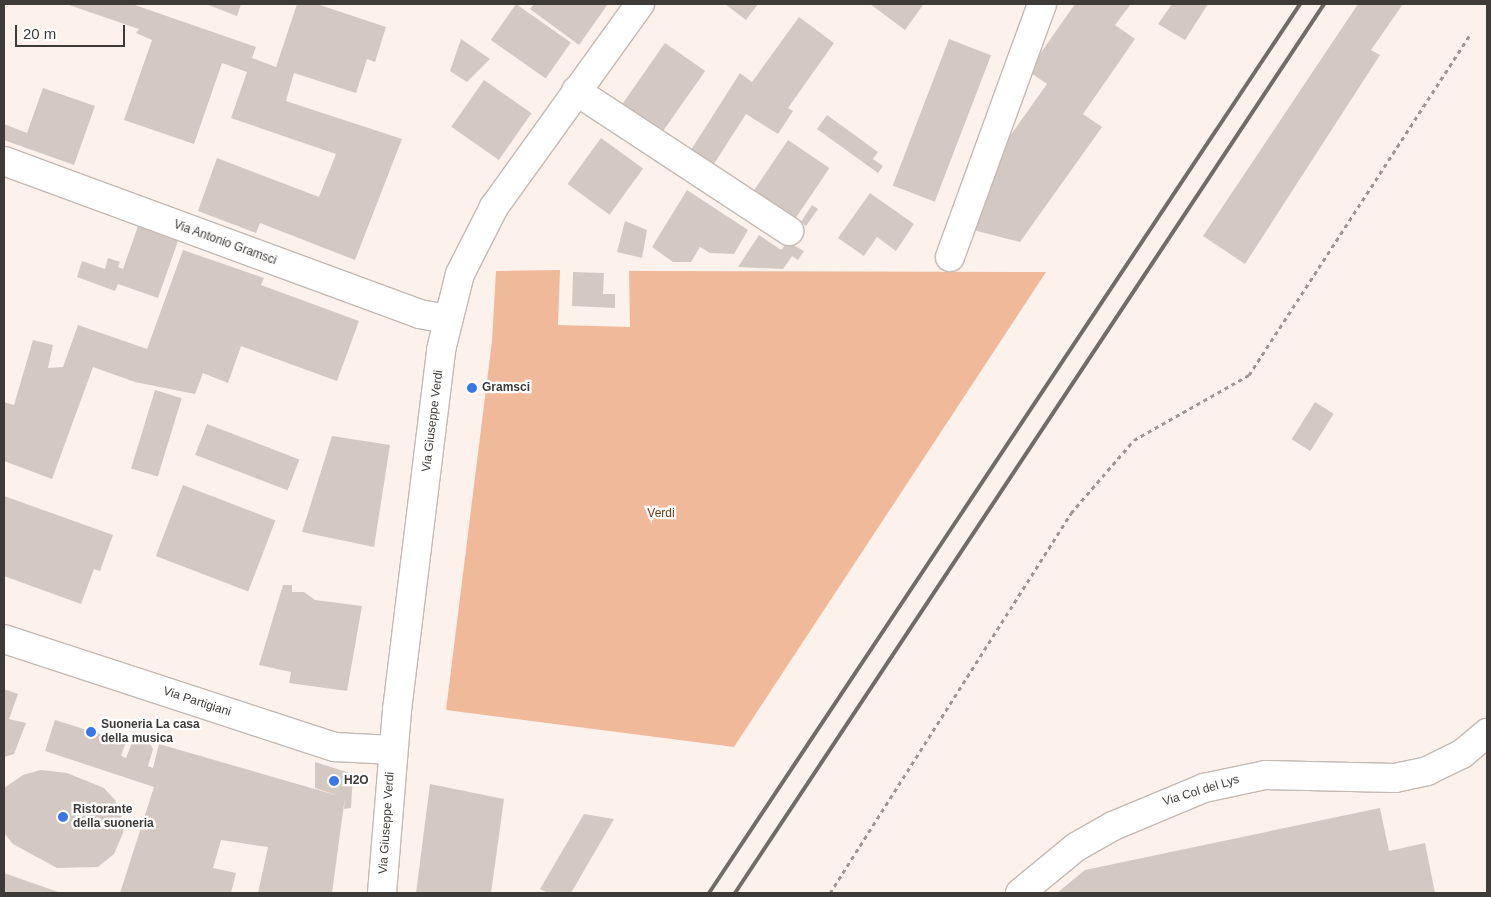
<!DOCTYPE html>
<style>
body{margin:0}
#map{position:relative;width:1491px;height:897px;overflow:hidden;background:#fdf1eb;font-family:Helvetica,sans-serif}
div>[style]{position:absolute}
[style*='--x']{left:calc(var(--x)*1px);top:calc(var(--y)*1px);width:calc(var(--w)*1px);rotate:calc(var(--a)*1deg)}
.green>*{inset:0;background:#f0ba9a}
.building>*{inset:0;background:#d4c9c2;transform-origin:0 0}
.path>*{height:3px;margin-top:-1.5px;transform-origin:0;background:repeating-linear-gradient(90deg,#9e9692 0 4px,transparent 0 8px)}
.roads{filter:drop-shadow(1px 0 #c4b9b3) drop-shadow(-1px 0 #c4b9b3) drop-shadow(0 1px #c4b9b3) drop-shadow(0 -1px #c4b9b3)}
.minor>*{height:28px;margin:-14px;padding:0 14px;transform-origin:14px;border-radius:14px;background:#fff}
.rail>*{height:4px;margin:-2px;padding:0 2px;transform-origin:2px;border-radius:2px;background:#726c68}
.dots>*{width:14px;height:14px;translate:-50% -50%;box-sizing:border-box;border:2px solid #fff;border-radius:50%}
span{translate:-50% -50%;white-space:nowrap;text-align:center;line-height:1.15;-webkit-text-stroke:4.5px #fff;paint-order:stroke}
.street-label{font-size:12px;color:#3e3a37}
.poi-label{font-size:12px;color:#3e3a37;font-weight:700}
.left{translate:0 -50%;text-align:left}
.park-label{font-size:12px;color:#6d3712}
.frame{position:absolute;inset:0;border:5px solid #3e3a37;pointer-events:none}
.scale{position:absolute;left:15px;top:25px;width:110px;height:22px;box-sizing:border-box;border:2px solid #3e3a37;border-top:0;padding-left:6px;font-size:15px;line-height:18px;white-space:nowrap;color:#3e3a37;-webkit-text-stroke:4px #fff;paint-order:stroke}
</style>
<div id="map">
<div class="green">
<div style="clip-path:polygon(560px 270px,558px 325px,630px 327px,629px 271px,1046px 272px,734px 747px,446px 710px,492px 341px,496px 271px)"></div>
</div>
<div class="building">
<div style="clip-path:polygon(66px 4px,132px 4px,256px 47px,252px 58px,276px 67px,297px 4px,317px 4px,386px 27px,375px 62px,367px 59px,356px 93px,294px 73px,286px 101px,402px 139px,355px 260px,260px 223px,256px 233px,198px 211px,217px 158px,319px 197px,336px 154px,231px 118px,247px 72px,222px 63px,194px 144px,124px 120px,152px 40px,136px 33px,139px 29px)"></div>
<div style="clip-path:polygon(206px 4px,241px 4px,237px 16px)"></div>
<div style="left:516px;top:4px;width:67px;height:44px;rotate:35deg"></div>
<div style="clip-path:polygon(534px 4px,608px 4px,579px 45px,530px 9px)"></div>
<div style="clip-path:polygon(725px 4px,758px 4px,746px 20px)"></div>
<div style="clip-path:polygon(870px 4px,921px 4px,923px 5px,905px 30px)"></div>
<div style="clip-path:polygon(1075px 4px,1131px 4px,1115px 25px,1135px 39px,1083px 114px,1102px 127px,1020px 242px,969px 229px,995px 157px,1047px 84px,1028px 71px)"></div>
<div style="clip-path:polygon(1172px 4px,1208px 4px,1185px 40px,1158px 24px)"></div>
<div style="clip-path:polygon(1358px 4px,1403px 4px,1371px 50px,1380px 55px,1245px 264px,1203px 236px)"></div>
<div style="clip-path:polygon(799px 17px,834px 43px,788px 108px,793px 111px,778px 134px,746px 114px,712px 167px,689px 153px,740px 73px,752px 82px)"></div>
<div style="clip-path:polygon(461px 39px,490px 59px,467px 82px,450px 71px)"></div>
<div style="left:949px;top:39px;width:45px;height:157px;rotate:21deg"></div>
<div style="left:665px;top:43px;width:49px;height:76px;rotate:35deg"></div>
<div style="left:484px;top:80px;width:58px;height:57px;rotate:35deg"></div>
<div style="clip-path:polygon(43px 88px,95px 106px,74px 165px,4px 140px,4px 124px,27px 133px)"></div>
<div style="clip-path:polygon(827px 115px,878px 152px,873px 159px,883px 166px,878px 173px,817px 129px)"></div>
<div style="left:601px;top:138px;width:52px;height:57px;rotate:36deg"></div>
<div style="left:788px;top:140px;width:50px;height:63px;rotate:34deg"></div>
<div style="clip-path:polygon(687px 190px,748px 230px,734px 254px,710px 253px,700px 247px,691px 262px,673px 262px,652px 247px)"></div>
<div style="clip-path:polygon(870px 193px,914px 224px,896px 251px,877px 237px,864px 256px,838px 238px)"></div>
<div style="clip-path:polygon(812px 205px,818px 209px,806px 226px,801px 222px)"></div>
<div style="clip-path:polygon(625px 221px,647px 230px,642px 258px,617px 252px)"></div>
<div style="clip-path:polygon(138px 226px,178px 241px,158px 298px,118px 284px,115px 291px,77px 277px,82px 261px,105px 269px,108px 258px,120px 262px,118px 267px,123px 269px)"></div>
<div style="clip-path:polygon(759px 235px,781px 250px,788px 242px,804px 251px,798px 260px,792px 256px,783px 269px,738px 267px)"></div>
<div style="clip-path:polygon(183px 250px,264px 278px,261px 285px,359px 321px,337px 381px,241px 346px,228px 383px,203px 373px,195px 394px,135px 382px,93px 367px,52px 479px,4px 461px,4px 402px,14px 405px,33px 340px,53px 345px,48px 368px,63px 367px,78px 325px,147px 349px)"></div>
<div style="clip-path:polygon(573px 272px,604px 273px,603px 294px,615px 294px,615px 308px,572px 306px)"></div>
<div style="left:155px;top:390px;width:28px;height:82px;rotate:17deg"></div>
<div style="left:1315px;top:402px;width:22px;height:44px;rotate:32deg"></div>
<div style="left:207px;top:424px;width:99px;height:33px;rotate:21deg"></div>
<div style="clip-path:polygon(332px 436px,390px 445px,374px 547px,302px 532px)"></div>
<div style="left:183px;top:485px;width:99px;height:76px;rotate:21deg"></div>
<div style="clip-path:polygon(4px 496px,113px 535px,100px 571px,94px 569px,81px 604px,4px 576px)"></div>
<div style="clip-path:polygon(283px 585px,292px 585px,292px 592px,304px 592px,315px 600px,362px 606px,347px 691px,289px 683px,291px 672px,259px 665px)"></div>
<div style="clip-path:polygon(4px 689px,18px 694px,9px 719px,26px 723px,14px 754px,4px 757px)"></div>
<div style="clip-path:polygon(55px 720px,126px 742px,121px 756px,126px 758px,133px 740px,147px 739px,153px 749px,148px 766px,153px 768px,159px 744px,339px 796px,315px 788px,315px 762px,353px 774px,351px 808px,344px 809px,345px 797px,332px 893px,258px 893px,268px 847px,221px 840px,213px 868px,236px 873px,231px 893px,120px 893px,154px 787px,45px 751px)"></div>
<div style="clip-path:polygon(41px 770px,67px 773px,104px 788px,115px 800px,124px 824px,123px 833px,114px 854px,98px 867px,57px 868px,13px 844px,4px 833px,4px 788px,23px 775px)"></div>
<div style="clip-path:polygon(430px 784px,504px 799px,491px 893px,416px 893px)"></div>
<div style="clip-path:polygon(1380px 808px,1389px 851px,1425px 843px,1435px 893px,1057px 893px,1085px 870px)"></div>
<div style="clip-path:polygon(584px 814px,614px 819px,571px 893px,548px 893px,540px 889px)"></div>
<div style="clip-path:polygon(4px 873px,61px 893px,4px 893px)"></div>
</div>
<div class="path">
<div style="--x:830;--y:893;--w:450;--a:-57.6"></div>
<div style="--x:1071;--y:513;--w:96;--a:-49.2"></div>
<div style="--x:1134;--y:440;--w:132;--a:-29.5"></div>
<div style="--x:1249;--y:375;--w:408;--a:-57"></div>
</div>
<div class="roads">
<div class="minor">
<div style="--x:576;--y:91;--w:255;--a:33.3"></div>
<div style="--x:4;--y:161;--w:442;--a:20.2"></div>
<div style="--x:419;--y:314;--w:28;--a:10"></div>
<div style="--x:950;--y:257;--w:269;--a:-70"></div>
<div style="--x:4;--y:639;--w:348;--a:18.1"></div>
<div style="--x:335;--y:747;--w:58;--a:3"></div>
<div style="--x:382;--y:893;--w:184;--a:-85.3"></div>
<div style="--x:397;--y:710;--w:363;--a:-83"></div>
<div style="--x:441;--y:350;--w:78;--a:-76"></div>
<div style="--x:460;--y:274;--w:75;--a:-63.1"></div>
<div style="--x:494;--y:207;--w:250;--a:-54.3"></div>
<div style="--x:1020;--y:893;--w:72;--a:-39.4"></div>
<div style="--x:1076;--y:847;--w:43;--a:-29.6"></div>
<div style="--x:1113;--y:826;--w:99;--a:-22.7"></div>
<div style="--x:1204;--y:788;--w:62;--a:-12"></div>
<div style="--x:1265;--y:775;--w:130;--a:1.3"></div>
<div style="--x:1395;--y:778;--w:33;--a:-12"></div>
<div style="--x:1427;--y:771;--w:39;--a:-26"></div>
<div style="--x:1462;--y:754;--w:33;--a:-40"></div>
</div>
</div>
<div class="rail">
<div style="--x:709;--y:893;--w:1068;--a:-56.38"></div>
<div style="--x:735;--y:893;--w:1066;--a:-56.47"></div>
</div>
<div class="dots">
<div style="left:472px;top:388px;background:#3b76e5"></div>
<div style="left:91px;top:732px;background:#3b76e5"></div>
<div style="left:334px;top:781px;background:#3b76e5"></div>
<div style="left:63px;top:817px;background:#3b76e5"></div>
</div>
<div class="street-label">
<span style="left:225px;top:243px;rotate:20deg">Via Antonio Gramsci</span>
<span style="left:433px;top:421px;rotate:-83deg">Via Giuseppe Verdi</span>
<span style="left:197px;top:702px;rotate:18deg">Via Partigiani</span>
<span style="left:1201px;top:791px;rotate:-17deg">Via Col del Lys</span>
<span style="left:387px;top:823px;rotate:-86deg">Via Giuseppe Verdi</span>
</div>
<div class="poi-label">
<span class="left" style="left:482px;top:388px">Gramsci</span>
<span class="left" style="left:101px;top:732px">Suoneria La casa<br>della musica</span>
<span class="left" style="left:344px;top:781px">H2O</span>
<span class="left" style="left:73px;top:817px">Ristorante<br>della suoneria</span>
</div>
<div class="park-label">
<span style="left:661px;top:514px">Verdi</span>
</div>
<div class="frame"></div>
<div class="scale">20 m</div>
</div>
